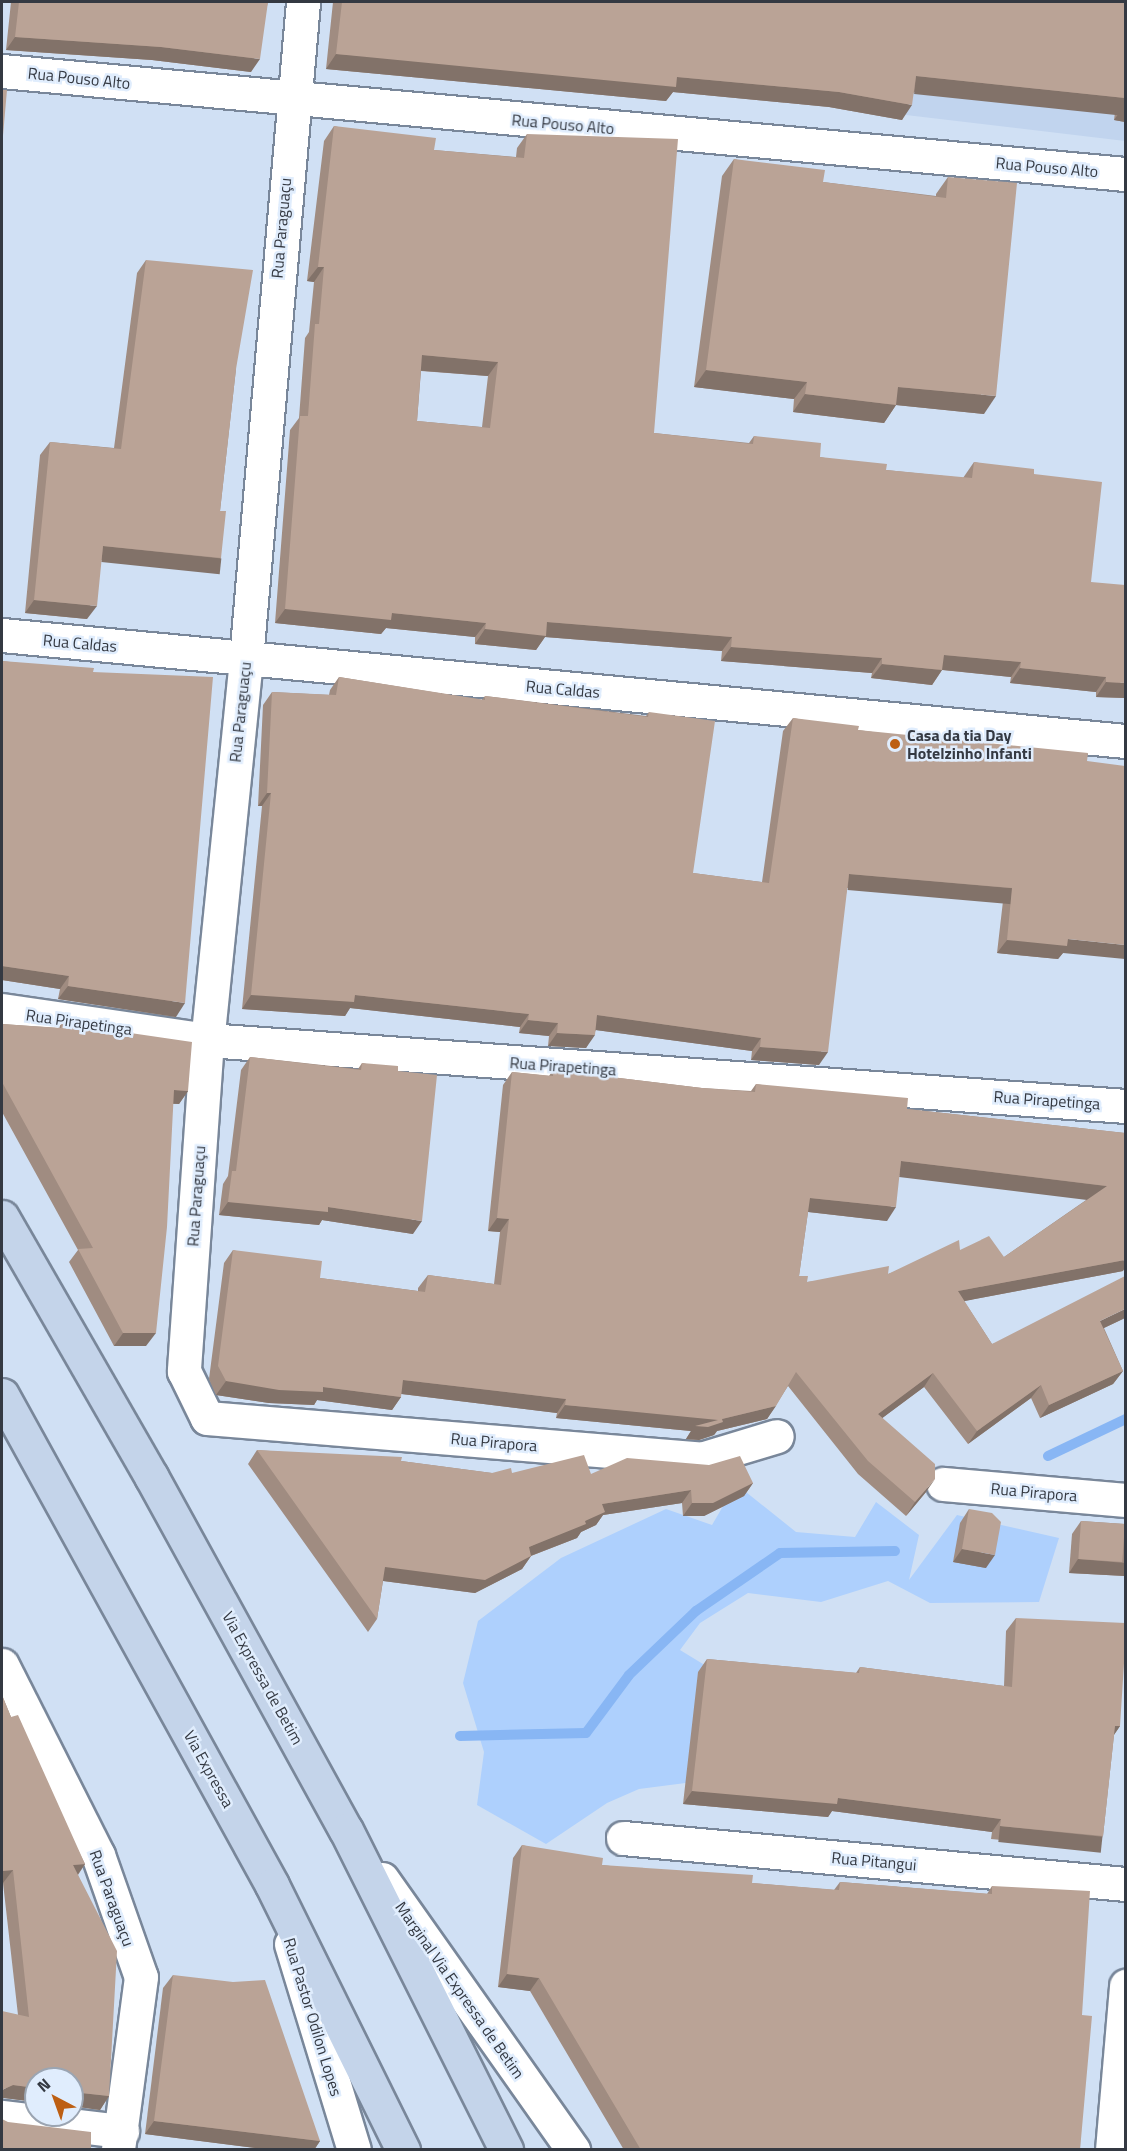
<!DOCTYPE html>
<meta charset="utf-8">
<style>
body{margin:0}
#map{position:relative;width:1127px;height:2151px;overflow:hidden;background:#d0e0f4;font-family:"Titillium Web",sans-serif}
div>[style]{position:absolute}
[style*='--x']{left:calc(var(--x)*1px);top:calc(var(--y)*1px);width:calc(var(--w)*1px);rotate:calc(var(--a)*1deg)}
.built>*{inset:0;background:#c1d4ee}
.green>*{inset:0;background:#aed0fd}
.stream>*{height:10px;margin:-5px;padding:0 5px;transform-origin:5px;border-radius:5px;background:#88b6f4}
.roads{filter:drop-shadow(2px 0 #79879a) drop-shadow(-2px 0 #79879a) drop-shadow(0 2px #79879a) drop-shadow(0 -2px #79879a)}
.minor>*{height:33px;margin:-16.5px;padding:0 16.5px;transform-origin:16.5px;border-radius:16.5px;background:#fff}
.highway>*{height:33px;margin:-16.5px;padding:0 16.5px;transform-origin:16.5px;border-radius:16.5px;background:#c4d4ea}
.wall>*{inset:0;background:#a08c81}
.shaded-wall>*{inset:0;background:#827269;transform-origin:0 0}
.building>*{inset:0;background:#baa396;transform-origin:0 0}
.dots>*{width:16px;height:16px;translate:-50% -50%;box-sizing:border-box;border:3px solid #e0edfd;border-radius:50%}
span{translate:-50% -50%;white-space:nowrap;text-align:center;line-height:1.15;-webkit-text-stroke:5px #e0edfd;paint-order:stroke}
.street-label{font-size:16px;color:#343942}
.poi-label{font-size:16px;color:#343942;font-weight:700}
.left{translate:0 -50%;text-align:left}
.frame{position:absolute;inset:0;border:3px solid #343942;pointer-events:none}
.north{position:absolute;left:24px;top:2067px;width:60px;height:60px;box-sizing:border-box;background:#e0edfd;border:2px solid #9ba5b2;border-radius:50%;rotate:319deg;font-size:16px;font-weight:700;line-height:24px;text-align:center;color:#343942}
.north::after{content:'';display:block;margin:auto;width:21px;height:27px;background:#bd5f13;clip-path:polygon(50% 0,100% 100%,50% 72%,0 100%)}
</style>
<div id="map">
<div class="built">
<div style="clip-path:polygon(920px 2px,1125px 2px,1125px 141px,906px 115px)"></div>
</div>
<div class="green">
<div style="clip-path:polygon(736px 1484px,796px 1532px,855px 1537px,876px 1502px,919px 1535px,909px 1580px,957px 1515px,1059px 1538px,1039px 1602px,930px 1603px,888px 1581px,821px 1602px,748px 1593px,700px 1623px,680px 1650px,739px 1686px,701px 1781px,639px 1789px,607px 1803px,546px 1844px,477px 1805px,484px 1752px,463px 1683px,478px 1621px,561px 1558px,666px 1509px,712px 1525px)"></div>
</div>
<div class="stream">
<div style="--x:1048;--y:1456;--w:86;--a:-25.4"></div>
<div style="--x:460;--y:1736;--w:126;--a:-1.4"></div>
<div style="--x:586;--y:1733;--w:72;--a:-53.4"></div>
<div style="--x:629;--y:1675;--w:93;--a:-43.7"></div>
<div style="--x:696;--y:1611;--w:102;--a:-34.6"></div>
<div style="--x:780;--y:1553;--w:115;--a:-1"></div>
</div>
<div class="roads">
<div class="minor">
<div style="--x:303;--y:2;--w:659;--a:94.96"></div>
<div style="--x:246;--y:659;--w:383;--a:95.8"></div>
<div style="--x:207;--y:1040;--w:332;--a:94"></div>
<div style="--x:184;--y:1371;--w:52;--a:63.9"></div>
<div style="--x:207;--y:1418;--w:496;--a:4.7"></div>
<div style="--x:701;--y:1459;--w:79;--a:-16.8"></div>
<div style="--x:2;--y:71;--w:1129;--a:5.24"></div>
<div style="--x:2;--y:635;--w:1129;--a:5.39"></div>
<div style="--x:2;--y:1010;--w:207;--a:8.3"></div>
<div style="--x:207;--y:1040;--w:921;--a:4.11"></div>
<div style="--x:943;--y:1484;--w:184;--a:5"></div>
<div style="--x:2;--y:1665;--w:213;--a:63.2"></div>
<div style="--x:98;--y:1855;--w:129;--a:70.6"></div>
<div style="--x:141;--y:1977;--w:175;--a:97.6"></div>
<div style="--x:623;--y:1838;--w:505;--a:5.23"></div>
<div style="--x:382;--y:1879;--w:332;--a:54.8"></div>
<div style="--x:291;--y:1944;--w:215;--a:73"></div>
<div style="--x:2;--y:2117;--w:121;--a:6.7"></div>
<div style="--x:1112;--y:2150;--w:165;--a:-85.1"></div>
</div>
<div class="highway">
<div style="--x:2;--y:1217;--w:299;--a:60.1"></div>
<div style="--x:151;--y:1476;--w:404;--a:61.2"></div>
<div style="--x:346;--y:1830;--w:358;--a:63.4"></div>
<div style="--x:2;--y:1395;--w:559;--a:61.14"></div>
<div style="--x:272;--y:1885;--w:296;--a:63.7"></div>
</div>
</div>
<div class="wall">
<div style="clip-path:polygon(11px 2px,268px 2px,251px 72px,152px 60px,6px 50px)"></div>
<div style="clip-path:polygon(333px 2px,1125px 2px,1125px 122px,1114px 120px,1115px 112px,914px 92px,902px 120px,829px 107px,673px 92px,666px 101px,326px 69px)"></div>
<div style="clip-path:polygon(evenodd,334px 126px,434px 150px,516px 157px,517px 148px,527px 134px,654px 433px,749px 443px,754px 436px,820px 457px,886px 470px,963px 478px,974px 462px,1034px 474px,1091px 582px,1125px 698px,1096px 697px,1096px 692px,1010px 683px,1011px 677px,942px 670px,932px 685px,871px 678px,872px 673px,721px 661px,722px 651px,545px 637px,536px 650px,475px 644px,475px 637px,386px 628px,381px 634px,275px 623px,290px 430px,299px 418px,305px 338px,309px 332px,314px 282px,307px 281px,324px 141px,334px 126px,421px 371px,488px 376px,482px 427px,417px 421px,421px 371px)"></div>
<div style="clip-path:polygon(734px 159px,823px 182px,936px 196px,936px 194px,948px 177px,984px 414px,896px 405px,884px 423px,793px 412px,794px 399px,694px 387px,722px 176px)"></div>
<div style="clip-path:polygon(146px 260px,236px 369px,220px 511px,221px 558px,212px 571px,101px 560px,87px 619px,25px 613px,40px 455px,50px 442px,114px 448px,137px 273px)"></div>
<div style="clip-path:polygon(2px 661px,93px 672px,176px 1017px,58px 999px,60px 989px,2px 980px)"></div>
<div style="clip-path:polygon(339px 677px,482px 700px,485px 696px,646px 716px,649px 712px,693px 873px,762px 882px,783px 731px,793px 718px,858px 730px,1087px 761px,1063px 953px,1058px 959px,997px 953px,1003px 901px,847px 888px,819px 1065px,751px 1060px,752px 1051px,596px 1030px,586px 1048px,548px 1046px,549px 1036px,519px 1033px,520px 1027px,350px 1008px,345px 1016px,242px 1009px,262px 806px,258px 806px,263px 705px,272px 692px,329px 695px,330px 690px)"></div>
<div style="clip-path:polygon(62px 1023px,188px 1091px,179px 1104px,173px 1104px,146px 1346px,114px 1346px,69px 1262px,78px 1250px,2px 1112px,2px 1024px,58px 1028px)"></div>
<div style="clip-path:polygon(250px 1057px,358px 1069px,362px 1063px,398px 1071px,413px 1234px,322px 1220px,319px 1225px,219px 1215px,223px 1184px,228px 1176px,241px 1070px)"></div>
<div style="clip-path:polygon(evenodd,553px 1070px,702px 1088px,751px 1091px,756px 1084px,907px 1109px,1125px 1133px,1123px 1271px,964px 1301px,992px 1344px,1125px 1318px,1104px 1328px,1123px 1371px,1113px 1384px,1040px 1418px,1031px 1398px,968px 1444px,924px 1387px,882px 1418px,926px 1492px,906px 1516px,858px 1474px,788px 1386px,767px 1419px,717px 1431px,714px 1435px,699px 1440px,686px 1439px,691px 1431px,556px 1418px,557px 1413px,401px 1394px,401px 1397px,392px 1410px,317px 1400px,314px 1405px,269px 1403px,216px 1395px,209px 1379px,224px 1263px,233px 1250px,320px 1278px,418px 1291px,418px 1288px,428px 1275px,494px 1284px,500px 1232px,488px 1231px,503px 1085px,512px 1072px,549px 1076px,553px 1070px,899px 1175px,1089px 1198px,1004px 1257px,960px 1250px,888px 1274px,807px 1282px,799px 1276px,808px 1212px,887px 1221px,899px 1175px)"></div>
<div style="clip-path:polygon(257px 1450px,401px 1461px,492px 1473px,591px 1474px,753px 1483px,744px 1496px,704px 1516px,683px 1516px,682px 1503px,603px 1515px,596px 1525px,581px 1532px,577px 1538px,531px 1556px,522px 1569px,475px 1593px,383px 1581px,377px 1619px,368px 1632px,248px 1464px)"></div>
<div style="clip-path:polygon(969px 1509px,986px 1568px,953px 1562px,960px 1523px)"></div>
<div style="clip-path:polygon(1081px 1521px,1125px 1524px,1125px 1576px,1069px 1573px,1072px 1534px)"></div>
<div style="clip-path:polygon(1016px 1618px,1120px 1726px,1114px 1735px,1103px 1836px,1094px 1849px,991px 1839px,992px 1832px,832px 1811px,828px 1817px,683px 1804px,698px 1672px,707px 1659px,856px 1673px,860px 1667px,1004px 1686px,1006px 1631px)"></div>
<div style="clip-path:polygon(2px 1695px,11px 1717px,85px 1864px,78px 1875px,109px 2096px,100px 2110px,72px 2106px,72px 2079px,36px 2079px,36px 2102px,4px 2098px,18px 2015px,3px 1883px,2px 1884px)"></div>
<div style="clip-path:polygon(522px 1845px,602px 1865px,752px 1883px,834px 1890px,840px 1882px,987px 1894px,992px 1886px,1082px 2015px,1080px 2150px,624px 2150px,530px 1991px,498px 1987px,513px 1858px)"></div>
<div style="clip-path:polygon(173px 1975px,320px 2141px,314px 2150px,271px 2150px,145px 2134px,163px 1988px)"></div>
</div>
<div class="shaded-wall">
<div style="clip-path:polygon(15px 37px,161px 47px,260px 59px,251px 72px,152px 60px,6px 50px)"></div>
<div style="clip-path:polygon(336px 54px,677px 77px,839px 92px,912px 105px,902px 120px,829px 107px,673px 92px,666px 101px,326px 69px)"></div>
<div style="left:916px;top:76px;width:210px;height:18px;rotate:6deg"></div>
<div style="clip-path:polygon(1124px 106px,1125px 106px,1125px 122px,1114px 120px)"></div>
<div style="clip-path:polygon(318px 267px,324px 267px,314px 282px,307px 281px)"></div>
<div style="clip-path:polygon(422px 355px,498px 362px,488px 376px,412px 370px)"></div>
<div style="clip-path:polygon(706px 370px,807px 382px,794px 399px,694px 387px)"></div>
<div style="clip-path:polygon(898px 387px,996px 396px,984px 414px,886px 404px)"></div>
<div style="clip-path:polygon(805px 394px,896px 405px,884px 423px,793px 412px)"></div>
<div style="left:103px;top:546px;width:119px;height:16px;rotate:6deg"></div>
<div style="clip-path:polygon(34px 600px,97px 606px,87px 619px,25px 613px)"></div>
<div style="clip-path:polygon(285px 609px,392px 613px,486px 623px,475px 637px,386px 628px,381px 634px,275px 623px)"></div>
<div style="clip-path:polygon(547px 622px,732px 637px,722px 651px,545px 637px,536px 650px,475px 644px,485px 629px)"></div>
<div style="clip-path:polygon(731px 647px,882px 658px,872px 673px,721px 661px)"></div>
<div style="clip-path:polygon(944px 655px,1021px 662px,1011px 677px,934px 669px)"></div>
<div style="clip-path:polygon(882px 664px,942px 670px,932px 685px,871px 678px)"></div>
<div style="clip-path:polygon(1020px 668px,1106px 677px,1096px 692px,1010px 683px)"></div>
<div style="clip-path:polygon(1106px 682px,1125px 683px,1125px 698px,1096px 697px)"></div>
<div style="clip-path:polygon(267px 793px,271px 793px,262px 806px,258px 806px)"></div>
<div style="left:849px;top:874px;width:164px;height:16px;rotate:5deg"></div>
<div style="clip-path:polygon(1068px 939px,1125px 945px,1125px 959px,1063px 953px,1058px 959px,997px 953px,1007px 940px)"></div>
<div style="clip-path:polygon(2px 966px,69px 976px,60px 989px,2px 980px)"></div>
<div style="clip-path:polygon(68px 986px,185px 1003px,176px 1017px,58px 999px)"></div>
<div style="clip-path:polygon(251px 995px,355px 995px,529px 1014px,520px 1027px,350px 1008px,345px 1016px,242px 1009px)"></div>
<div style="clip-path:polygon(597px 1015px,761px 1038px,752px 1051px,588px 1029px)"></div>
<div style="clip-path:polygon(528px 1020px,558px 1023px,549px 1036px,519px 1033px)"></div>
<div style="clip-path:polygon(557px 1033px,595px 1035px,586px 1048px,548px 1046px)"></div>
<div style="clip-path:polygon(760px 1047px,828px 1052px,819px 1065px,751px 1060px)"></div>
<div style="clip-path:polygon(174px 1090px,188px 1091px,179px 1104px,165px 1103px)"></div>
<div style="left:901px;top:1161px;width:208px;height:16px;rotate:7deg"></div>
<div style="clip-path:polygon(810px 1198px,896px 1207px,887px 1221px,800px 1211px)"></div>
<div style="clip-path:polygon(228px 1202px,328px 1207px,422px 1221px,413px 1234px,322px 1220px,319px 1225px,219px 1215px)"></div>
<div style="clip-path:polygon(497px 1218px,509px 1219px,500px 1232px,488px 1231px)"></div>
<div style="clip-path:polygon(1125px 1260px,1125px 1268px,1123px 1271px,949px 1304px,958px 1291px)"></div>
<div style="clip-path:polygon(1125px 1309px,1125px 1318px,1091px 1334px,1100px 1321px)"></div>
<div style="clip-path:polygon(123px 1333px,156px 1333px,146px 1346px,114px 1346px)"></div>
<div style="clip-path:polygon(1123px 1371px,1113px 1384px,1040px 1418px,1049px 1405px)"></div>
<div style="clip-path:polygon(933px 1373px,924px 1387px,869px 1428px,878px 1414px)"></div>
<div style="clip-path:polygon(403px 1380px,566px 1399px,557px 1413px,394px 1393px)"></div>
<div style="clip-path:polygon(226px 1381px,323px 1387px,401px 1397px,392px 1410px,317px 1400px,314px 1405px,269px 1403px,216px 1395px)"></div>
<div style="clip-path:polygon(1041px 1385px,1031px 1398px,968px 1444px,977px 1431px)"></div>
<div style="clip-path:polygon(565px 1405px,722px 1419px,776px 1406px,767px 1419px,717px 1431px,714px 1435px,699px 1440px,686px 1439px,691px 1431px,556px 1418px)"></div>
<div style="clip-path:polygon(935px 1479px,926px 1492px,906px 1516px,915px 1502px)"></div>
<div style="clip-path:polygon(753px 1483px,744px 1496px,704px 1516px,683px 1516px,692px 1503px)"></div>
<div style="clip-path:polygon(691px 1490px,682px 1503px,603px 1515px,596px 1525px,581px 1532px,577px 1538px,520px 1560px,529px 1547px,585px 1521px,602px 1504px)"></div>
<div style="clip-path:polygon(962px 1549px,995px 1555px,986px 1568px,953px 1562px)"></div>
<div style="clip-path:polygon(531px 1556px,522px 1569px,475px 1593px,376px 1580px,385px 1567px)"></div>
<div style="clip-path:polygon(1078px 1559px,1125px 1563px,1125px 1576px,1069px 1573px)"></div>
<div style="clip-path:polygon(1115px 1726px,1120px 1726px,1111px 1739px)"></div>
<div style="clip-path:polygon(692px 1791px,838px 1798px,1001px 1819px,992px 1832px,832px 1811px,828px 1817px,683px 1804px)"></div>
<div style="left:1000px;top:1826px;width:103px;height:16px;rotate:6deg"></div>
<div style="clip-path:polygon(85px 1864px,76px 1877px,73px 1865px)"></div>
<div style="clip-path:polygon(13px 1870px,3px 1883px,2px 1884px,2px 1871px)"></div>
<div style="clip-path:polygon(507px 1974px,539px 1978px,530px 1991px,498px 1987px)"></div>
<div style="clip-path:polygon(13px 2085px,36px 2088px,36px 2102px,4px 2098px,2px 2099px,2px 2090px)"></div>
<div style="clip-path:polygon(72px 2092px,109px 2096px,100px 2110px,72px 2106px)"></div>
<div style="clip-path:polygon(154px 2121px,320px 2141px,314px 2150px,271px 2150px,145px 2134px)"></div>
</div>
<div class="building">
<div style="clip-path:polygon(19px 2px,268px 2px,260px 59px,161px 47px,15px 37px)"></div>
<div style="clip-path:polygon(342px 2px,1125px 2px,1125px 106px,1124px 106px,1125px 98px,916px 76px,912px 105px,839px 92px,677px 77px,676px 87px,336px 54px)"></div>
<div style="clip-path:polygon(2px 90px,7px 90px,2px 147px)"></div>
<div style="clip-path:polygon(evenodd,334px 126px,436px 138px,434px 150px,524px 158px,527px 134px,678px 139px,654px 433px,753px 444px,754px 436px,821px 443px,820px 457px,887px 464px,886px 470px,972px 478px,974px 462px,1034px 469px,1034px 474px,1102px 482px,1091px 582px,1125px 585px,1125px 683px,1106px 682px,1106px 677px,1020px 668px,1021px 662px,944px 655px,942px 670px,882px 664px,882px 658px,731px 647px,732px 637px,547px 622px,546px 636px,485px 629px,486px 623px,392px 613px,391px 620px,285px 609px,300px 416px,308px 416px,315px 324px,319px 324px,324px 267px,318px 267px,334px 126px,422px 355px,498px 362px,490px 428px,417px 421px,422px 355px)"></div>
<div style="clip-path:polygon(734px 159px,825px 170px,823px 182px,946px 198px,948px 177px,1017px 183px,996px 396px,898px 387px,896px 405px,805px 394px,807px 382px,706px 370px)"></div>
<div style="clip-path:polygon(146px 260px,253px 270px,236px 369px,220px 511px,226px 511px,221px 558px,103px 546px,97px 606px,34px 600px,50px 442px,121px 449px)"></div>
<div style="clip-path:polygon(2px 661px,94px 668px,93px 672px,213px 677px,185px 1003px,68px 986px,69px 976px,2px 966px)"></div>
<div style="clip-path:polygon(339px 677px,485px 700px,485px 696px,648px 717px,649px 712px,715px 721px,693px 873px,769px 883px,793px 718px,859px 726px,858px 730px,1088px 753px,1087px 761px,1125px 766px,1125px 945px,1068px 939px,1067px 946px,1007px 940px,1012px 888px,849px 874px,828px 1052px,760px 1047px,761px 1038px,597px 1015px,595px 1035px,557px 1033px,558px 1023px,528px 1020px,529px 1014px,355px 995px,354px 1002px,251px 995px,271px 793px,267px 793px,272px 692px,336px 695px)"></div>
<div style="clip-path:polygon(62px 1023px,192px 1042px,188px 1091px,174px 1090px,167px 1227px,156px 1333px,123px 1333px,78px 1249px,93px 1248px,2px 1082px,2px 1024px,61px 1028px)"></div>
<div style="clip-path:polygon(250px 1057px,361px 1070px,362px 1063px,398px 1066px,398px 1071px,437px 1075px,422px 1221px,328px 1207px,328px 1212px,228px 1202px,232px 1171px,236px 1171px)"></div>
<div style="clip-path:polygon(evenodd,553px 1070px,702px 1088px,755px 1092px,756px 1084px,908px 1098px,907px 1109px,1125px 1133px,1125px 1260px,958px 1291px,992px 1344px,1125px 1276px,1125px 1309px,1100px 1321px,1123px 1371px,1049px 1405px,1041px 1385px,977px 1431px,933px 1373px,878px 1414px,935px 1464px,935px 1479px,915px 1502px,868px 1461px,796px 1372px,776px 1406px,722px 1419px,723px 1422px,708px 1427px,695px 1426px,718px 1420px,565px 1405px,566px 1399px,403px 1380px,401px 1397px,323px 1387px,323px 1392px,279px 1390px,226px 1381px,218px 1366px,233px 1250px,322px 1261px,320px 1278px,425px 1292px,428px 1275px,501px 1285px,509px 1219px,497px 1218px,512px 1072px,553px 1076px,553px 1070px,901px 1161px,1107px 1186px,1004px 1257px,989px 1236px,960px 1250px,959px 1240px,888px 1274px,889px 1266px,807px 1282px,808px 1276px,799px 1276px,810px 1198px,896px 1207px,901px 1161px)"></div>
<div style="clip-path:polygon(257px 1450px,402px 1457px,401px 1461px,492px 1473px,511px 1468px,512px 1473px,584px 1455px,591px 1474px,627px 1458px,709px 1465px,740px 1456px,753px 1483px,713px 1503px,692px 1503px,691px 1490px,602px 1504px,605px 1512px,585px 1521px,586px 1524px,529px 1547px,531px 1556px,485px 1580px,385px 1567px,377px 1619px)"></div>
<div style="clip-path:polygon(969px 1509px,992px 1513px,1001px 1522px,995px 1555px,962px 1549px)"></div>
<div style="left:1081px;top:1521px;width:44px;height:38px;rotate:4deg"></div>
<div style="clip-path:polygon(1016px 1618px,1125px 1623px,1125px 1648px,1120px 1726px,1115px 1726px,1103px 1836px,1000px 1826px,1001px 1819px,838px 1798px,837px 1804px,692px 1791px,707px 1659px,859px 1673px,860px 1667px,1012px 1687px)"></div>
<div style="clip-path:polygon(2px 1695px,11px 1717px,18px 1715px,85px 1864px,73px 1865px,117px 1951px,109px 2096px,72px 2092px,72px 2079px,36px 2079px,36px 2088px,13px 2085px,2px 2090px,2px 2011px,29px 2017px,13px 1870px,2px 1871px)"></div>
<div style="clip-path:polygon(522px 1845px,603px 1858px,602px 1865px,753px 1875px,752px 1883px,839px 1890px,840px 1882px,992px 1894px,992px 1886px,1090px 1891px,1082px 2015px,1092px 2016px,1080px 2150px,641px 2150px,539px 1978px,507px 1974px)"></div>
<div style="clip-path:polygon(173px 1975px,233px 1982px,265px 1980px,320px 2141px,154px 2121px)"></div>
<div style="clip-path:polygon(2px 2119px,8px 2122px,91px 2132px,91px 2150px,2px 2150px)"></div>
</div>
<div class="dots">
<div style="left:895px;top:744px;background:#bd5f13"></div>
</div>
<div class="street-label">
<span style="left:79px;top:78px;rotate:6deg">Rua Pouso Alto</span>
<span style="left:563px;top:124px;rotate:5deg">Rua Pouso Alto</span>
<span style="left:1047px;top:167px;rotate:5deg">Rua Pouso Alto</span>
<span style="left:281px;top:228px;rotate:-85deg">Rua Paraguaçu</span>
<span style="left:80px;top:643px;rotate:5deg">Rua Caldas</span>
<span style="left:563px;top:689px;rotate:5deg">Rua Caldas</span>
<span style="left:240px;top:712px;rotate:-84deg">Rua Paraguaçu</span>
<span style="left:79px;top:1022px;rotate:8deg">Rua Pirapetinga</span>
<span style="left:563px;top:1066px;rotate:4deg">Rua Pirapetinga</span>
<span style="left:1047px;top:1100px;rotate:4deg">Rua Pirapetinga</span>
<span style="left:196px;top:1196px;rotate:-86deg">Rua Paraguaçu</span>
<span style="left:494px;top:1442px;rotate:5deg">Rua Pirapora</span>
<span style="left:1034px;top:1492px;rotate:5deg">Rua Pirapora</span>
<span style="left:263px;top:1678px;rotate:61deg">Via Expressa de Betim</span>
<span style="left:209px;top:1769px;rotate:61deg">Via Expressa</span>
<span style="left:874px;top:1861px;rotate:5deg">Rua Pitangui</span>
<span style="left:112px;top:1898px;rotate:70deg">Rua Paraguaçu</span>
<span style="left:460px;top:1990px;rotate:55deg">Marginal Via Expressa de Betim</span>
<span style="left:313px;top:2017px;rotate:73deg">Rua Pastor Odilon Lopes</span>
</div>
<div class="poi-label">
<span class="left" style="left:907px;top:744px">Casa da tia Day<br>Hotelzinho Infanti</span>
</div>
<div class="frame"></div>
<div class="north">N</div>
</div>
